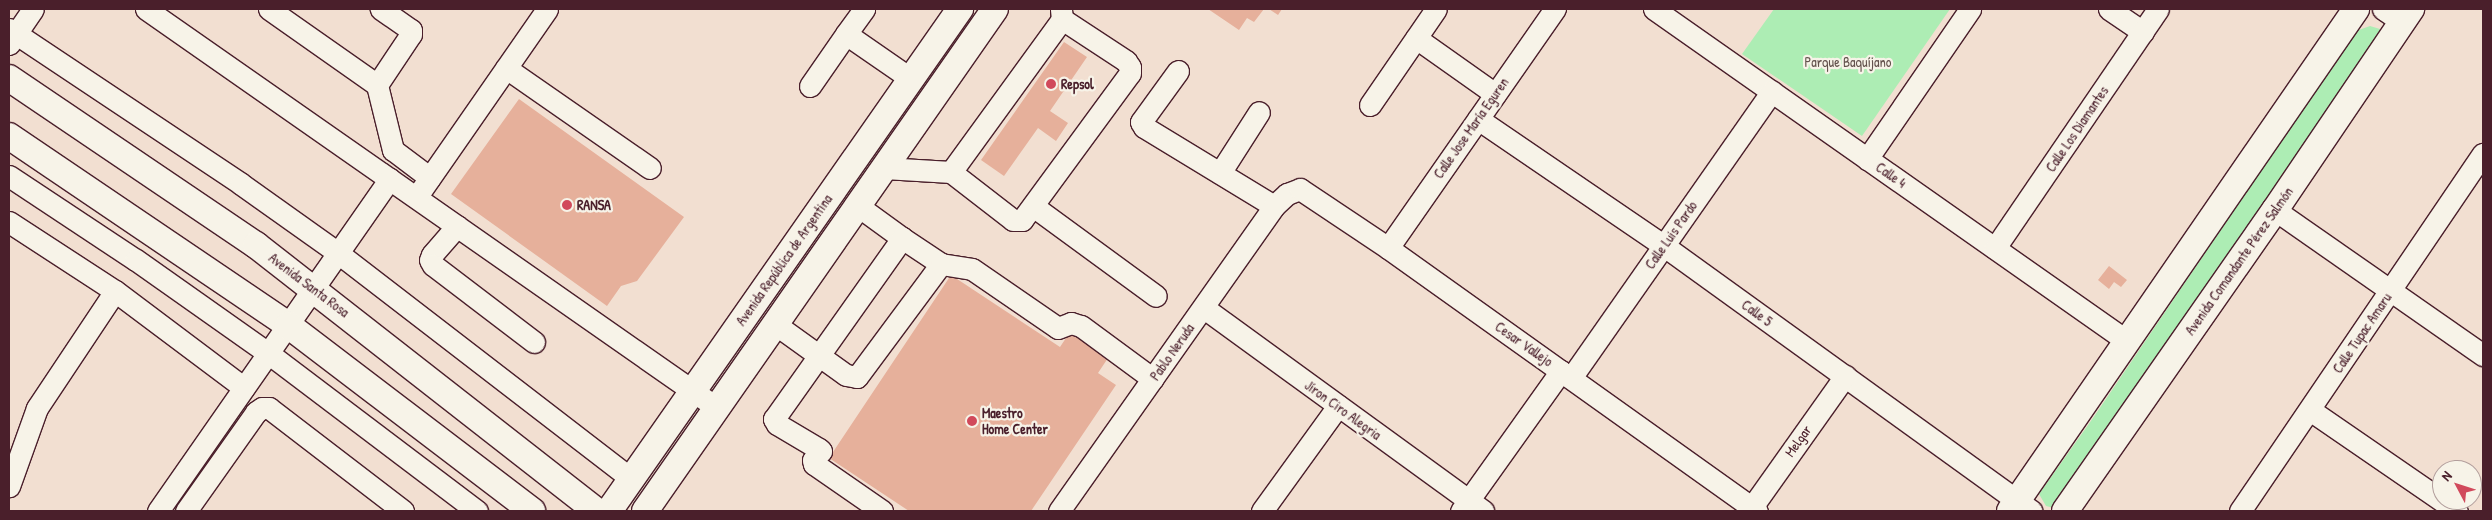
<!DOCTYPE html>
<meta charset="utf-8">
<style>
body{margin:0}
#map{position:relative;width:2492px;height:520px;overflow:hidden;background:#f2dfd1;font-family:"Patrick Hand",sans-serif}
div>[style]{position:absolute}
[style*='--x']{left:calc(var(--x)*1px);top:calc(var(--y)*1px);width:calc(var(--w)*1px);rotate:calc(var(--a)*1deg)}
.green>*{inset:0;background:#adedb4}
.building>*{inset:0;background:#e6b09b}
.roads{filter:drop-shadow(1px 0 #4a1f2b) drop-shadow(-1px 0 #4a1f2b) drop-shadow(0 1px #4a1f2b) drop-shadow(0 -1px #4a1f2b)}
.minor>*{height:21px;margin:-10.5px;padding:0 10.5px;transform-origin:10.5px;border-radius:10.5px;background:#f7f3e8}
.major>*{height:26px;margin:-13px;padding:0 13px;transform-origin:13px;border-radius:13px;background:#f7f3e8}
.dots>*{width:14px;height:14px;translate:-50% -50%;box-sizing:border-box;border:2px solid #f7f3e8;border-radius:50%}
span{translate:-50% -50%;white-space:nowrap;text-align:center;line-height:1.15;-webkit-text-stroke:4.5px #f7f3e8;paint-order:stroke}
.park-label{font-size:14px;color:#63524d}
.poi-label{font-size:14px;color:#4a1f2b;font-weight:700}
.left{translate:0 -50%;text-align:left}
.street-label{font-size:14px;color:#4a1f2b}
.frame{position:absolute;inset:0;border:10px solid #4a1f2b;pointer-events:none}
.north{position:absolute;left:2432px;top:460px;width:50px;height:50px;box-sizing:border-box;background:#f7f3e8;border:1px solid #b29e9c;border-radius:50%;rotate:310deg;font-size:14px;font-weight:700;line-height:20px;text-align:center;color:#4a1f2b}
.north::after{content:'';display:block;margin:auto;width:18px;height:22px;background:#d1495b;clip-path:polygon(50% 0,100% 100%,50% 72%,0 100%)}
</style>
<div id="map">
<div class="green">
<div style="clip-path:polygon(1774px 9px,1950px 9px,1862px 136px,1742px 54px)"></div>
<div style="clip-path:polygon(2370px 26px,2380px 29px,2382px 44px,2062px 510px,2046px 506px,2039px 494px,2093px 418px,2356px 31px)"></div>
</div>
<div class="building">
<div style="clip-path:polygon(1208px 9px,1264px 9px,1254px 22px,1247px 18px,1239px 30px)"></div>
<div style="clip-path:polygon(1269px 9px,1282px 9px,1278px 15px)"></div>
<div style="clip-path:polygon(1064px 42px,1087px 57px,1050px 111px,1068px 123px,1056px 141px,1038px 128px,1004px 176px,981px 160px)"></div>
<div style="clip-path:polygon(519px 99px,684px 217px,637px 281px,621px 286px,607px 306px,451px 194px)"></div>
<div style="clip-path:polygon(2109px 266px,2127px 280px,2121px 287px,2114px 282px,2109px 289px,2098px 280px)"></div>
<div style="clip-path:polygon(951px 275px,1060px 347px,1072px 329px,1110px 355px,1098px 373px,1116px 385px,1031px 511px,909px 511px,829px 458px)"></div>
</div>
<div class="roads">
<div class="minor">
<div style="--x:146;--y:9;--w:697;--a:34.94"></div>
<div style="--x:269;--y:9;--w:132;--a:35.1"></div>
<div style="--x:377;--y:85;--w:67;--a:76.2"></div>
<div style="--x:393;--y:150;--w:46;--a:37.1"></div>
<div style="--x:1654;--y:9;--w:578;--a:35.07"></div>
<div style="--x:2109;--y:9;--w:41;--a:34.1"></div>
<div style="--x:2383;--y:9;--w:23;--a:34"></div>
<div style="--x:9;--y:29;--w:279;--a:33.7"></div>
<div style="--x:241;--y:184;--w:119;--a:35.4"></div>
<div style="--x:338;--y:253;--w:370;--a:37.6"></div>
<div style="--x:846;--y:34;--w:31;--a:-54"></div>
<div style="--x:1416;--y:38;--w:97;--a:35.3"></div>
<div style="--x:9;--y:44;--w:42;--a:-55.6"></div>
<div style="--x:506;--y:68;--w:175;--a:34.8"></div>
<div style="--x:1178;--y:71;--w:63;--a:126"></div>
<div style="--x:1141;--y:122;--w:6;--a:59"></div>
<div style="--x:1144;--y:127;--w:152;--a:31.3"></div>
<div style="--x:377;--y:85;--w:61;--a:-56.3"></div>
<div style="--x:411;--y:34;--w:4;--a:-90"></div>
<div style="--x:411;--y:30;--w:37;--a:-145"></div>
<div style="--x:810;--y:86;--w:63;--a:-55.3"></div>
<div style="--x:846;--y:34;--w:79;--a:34.7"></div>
<div style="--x:1370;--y:105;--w:116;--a:-55.5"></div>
<div style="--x:1478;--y:119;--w:225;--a:34.3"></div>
<div style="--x:1664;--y:246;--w:453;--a:35.8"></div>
<div style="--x:1867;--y:159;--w:182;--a:-55.5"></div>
<div style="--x:884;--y:168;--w:67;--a:3.4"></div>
<div style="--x:951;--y:172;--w:189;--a:-54"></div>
<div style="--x:1062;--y:19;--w:10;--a:-96"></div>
<div style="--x:951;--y:172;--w:78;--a:37.7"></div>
<div style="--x:1013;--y:220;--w:9;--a:0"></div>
<div style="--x:1022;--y:220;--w:182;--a:-53.7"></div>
<div style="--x:1130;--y:73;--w:6;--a:-90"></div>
<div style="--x:1130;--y:67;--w:7;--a:-124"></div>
<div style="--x:1126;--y:61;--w:77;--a:-146.7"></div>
<div style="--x:1220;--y:173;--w:72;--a:-57.4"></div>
<div style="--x:9;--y:176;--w:152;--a:33.5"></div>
<div style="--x:136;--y:260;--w:161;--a:35.2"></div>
<div style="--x:268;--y:353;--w:262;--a:37.1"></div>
<div style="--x:422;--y:189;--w:219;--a:-55.2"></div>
<div style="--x:858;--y:206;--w:54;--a:36"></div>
<div style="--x:1033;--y:206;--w:152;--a:36.2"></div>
<div style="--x:2275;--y:210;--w:254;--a:34.9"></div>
<div style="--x:9;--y:222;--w:126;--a:33.1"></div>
<div style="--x:115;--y:291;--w:141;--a:123.7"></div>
<div style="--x:37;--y:408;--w:83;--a:109.7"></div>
<div style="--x:457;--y:226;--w:38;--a:131"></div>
<div style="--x:432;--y:255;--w:5;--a:112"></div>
<div style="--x:430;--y:260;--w:6;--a:59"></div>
<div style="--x:433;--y:265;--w:127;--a:37.3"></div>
<div style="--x:1388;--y:248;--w:292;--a:-55.1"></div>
<div style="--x:1995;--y:248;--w:289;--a:-55.7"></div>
<div style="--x:115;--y:291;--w:161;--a:36.9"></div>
<div style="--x:1204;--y:308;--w:345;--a:36"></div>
<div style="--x:775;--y:324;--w:87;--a:35.7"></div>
<div style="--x:846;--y:375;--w:11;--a:10"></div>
<div style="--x:857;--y:377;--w:141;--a:-53.4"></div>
<div style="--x:1571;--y:378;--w:350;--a:-55"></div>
<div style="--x:2310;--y:410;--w:178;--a:34.5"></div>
<div style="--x:1752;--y:507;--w:161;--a:-54.6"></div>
<div style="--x:158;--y:511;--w:405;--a:-55.1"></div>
<div style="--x:186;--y:511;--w:121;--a:-54.7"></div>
<div style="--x:256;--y:412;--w:7;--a:-34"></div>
<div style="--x:262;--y:408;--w:7;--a:0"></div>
<div style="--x:269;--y:408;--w:169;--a:37.5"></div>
<div style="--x:882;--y:511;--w:83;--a:-145.3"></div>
<div style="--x:814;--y:464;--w:4;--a:-104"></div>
<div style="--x:813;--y:460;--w:12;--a:-48"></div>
<div style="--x:821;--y:451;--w:3;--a:-135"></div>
<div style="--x:819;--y:449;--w:49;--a:-149.2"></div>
<div style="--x:777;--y:424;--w:6;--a:-121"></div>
<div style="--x:774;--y:419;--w:222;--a:-54.7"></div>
<div style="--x:902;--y:238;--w:47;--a:33.7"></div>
<div style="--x:941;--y:264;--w:31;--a:9"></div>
<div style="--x:972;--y:269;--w:104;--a:34.5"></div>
<div style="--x:1058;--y:328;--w:14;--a:-21"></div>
<div style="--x:1071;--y:323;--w:10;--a:17"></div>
<div style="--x:1081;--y:326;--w:89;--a:36.4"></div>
<div style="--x:1059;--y:511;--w:373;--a:-54.8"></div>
<div style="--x:1274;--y:206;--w:18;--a:-43"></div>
<div style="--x:1287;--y:194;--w:14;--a:-21"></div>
<div style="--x:1300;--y:189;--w:106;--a:33.8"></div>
<div style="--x:1388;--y:248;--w:453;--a:35.5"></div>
<div style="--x:1262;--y:511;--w:130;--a:-54.1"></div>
<div style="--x:1461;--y:511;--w:172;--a:-54.5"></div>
<div style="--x:2240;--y:511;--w:432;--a:-55.8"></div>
</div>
<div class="major">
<div style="--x:9;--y:78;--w:298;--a:34.1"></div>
<div style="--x:256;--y:245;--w:432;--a:38"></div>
<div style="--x:9;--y:136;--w:337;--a:34.1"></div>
<div style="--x:288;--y:325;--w:307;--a:37.3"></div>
<div style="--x:609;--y:511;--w:613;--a:-55.04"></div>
<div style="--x:645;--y:511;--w:612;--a:-55.12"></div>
<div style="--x:2010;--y:511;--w:610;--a:-55.42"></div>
<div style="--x:2065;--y:511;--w:367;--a:-55.1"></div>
<div style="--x:2275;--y:210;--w:243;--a:-55.9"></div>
</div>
</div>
<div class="dots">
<div style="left:1051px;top:84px;background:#d1495b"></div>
<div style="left:567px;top:205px;background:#d1495b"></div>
<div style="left:972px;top:421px;background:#d1495b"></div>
</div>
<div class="park-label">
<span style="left:1848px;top:62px">Parque Baquíjano</span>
</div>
<div class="poi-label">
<span class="left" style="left:1061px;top:84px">Repsol</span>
<span class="left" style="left:577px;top:205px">RANSA</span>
<span class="left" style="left:982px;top:421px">Maestro<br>Home Center</span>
</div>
<div class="street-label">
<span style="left:1471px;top:128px;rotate:-55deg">Calle Jose María Eguren</span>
<span style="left:2077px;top:129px;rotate:-56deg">Calle Los Diamantes</span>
<span style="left:1891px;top:175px;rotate:35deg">Calle 4</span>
<span style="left:1671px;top:235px;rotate:-55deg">Calle Luis Pardo</span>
<span style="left:784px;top:260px;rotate:-55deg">Avenida República de Argentina</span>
<span style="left:2239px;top:261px;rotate:-55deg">Avenida Comandante Pérez Salmón</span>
<span style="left:309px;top:285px;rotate:37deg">Avenida Santa Rosa</span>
<span style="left:1757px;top:313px;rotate:36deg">Calle 5</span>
<span style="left:2362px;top:333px;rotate:-56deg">Calle Tupac Amaru</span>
<span style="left:1524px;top:344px;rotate:35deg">Cesar Vallejo</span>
<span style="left:1172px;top:352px;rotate:-55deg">Pablo Neruda</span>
<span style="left:1343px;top:410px;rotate:36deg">Jíron Ciro Alegria</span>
<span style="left:1798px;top:441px;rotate:-55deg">Melgar</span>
</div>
<div class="frame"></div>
<div class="north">N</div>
</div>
